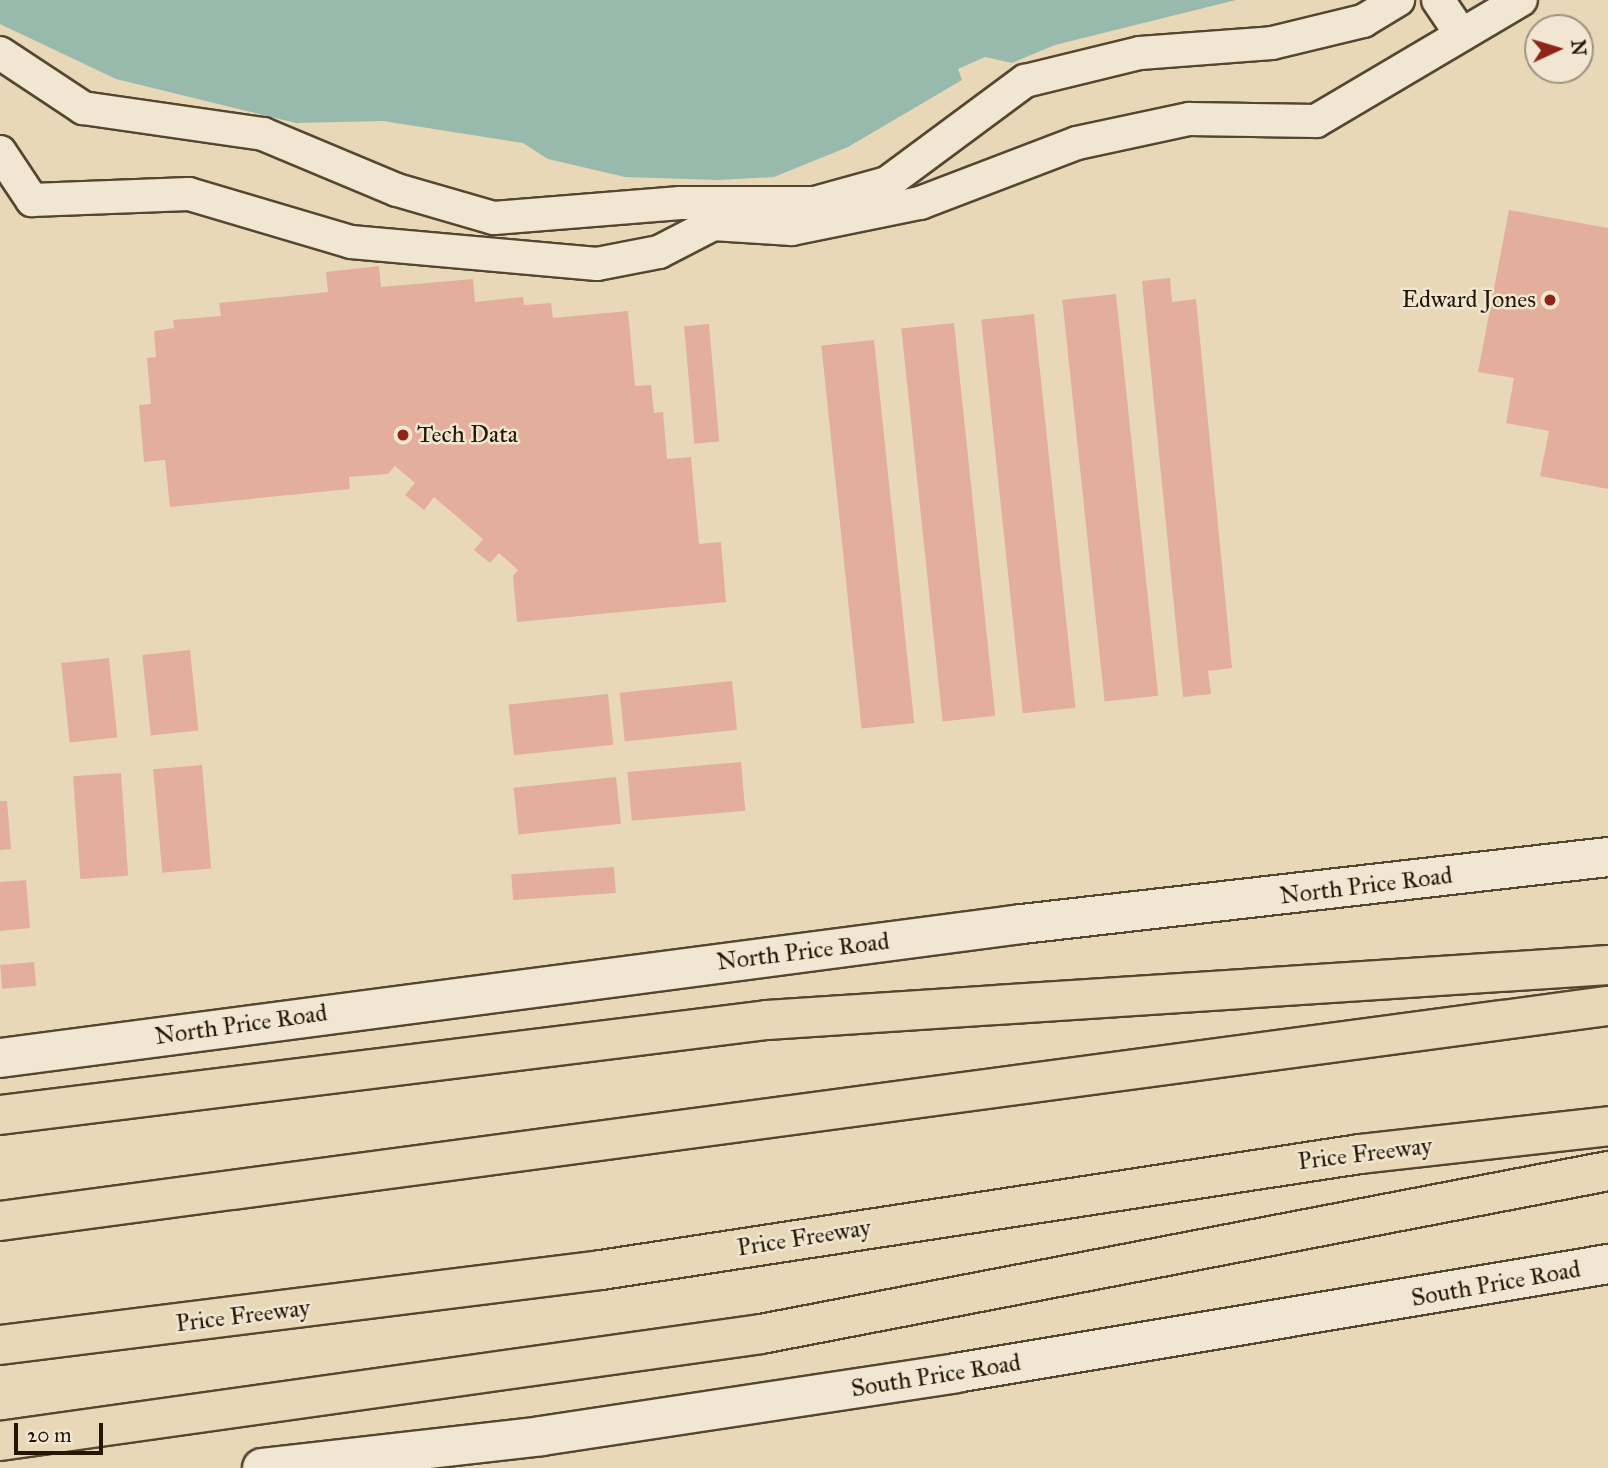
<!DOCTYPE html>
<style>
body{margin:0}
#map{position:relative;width:1608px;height:1468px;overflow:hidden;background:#e8d8b8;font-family:"IM FELL Great Primer",serif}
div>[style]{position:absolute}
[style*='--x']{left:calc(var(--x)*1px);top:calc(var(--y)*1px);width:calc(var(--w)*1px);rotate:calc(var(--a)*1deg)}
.water>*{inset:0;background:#98baac}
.building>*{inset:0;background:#e3af9c;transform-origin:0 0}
.roads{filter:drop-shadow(2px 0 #564630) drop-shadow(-2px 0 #564630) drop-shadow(0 2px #564630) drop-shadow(0 -2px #564630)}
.street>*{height:32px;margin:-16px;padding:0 16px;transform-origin:16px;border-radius:16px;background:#f0e6d1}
.secondary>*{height:38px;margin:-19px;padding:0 19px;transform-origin:19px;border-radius:19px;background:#f0e6d1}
.highway>*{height:38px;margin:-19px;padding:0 19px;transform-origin:19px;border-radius:19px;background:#e8d8b8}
.dots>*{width:19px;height:19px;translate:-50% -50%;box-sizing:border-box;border:4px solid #f0e6d1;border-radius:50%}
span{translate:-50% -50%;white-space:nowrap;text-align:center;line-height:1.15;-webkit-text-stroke:5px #f0e6d1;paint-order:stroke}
.poi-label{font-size:24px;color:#251602}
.right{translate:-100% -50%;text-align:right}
.left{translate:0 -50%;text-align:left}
.street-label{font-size:24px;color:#251602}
.north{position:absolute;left:1524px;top:14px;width:70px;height:70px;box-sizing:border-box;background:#f0e6d1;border:2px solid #9f937e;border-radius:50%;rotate:86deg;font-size:19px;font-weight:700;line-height:28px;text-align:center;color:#251602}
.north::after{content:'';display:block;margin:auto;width:24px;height:32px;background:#8f2418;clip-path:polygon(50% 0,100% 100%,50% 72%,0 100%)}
.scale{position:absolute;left:14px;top:1423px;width:89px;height:32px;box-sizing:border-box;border:4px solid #251602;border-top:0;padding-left:9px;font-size:21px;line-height:24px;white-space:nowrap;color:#251602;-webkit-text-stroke:5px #f0e6d1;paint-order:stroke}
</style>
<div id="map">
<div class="water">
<div style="clip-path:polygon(0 0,1236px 0,1055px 45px,1012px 63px,985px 57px,958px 69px,962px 80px,848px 147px,774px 177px,718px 180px,625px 177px,548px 159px,523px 143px,383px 121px,296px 123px,116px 79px,0 24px)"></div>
</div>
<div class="building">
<div style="clip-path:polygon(1509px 210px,1608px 228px,1608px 489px,1540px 476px,1549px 431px,1506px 423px,1514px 378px,1478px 372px)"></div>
<div style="clip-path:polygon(379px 266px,381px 287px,473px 279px,475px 302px,523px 297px,524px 305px,551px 303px,553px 318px,628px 311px,635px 386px,651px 385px,654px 413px,663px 412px,667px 459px,691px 457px,699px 544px,721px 542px,726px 602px,517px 622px,513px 576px,518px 570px,499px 553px,490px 563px,474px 550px,483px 539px,434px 497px,424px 510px,405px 495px,415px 483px,395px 466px,388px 474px,349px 477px,350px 489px,170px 507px,165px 460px,144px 462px,139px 405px,151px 404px,147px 358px,156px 357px,154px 331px,174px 328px,173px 320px,221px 316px,219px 303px,328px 292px,326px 272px)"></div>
<div style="clip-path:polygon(1170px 278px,1172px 302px,1196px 299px,1232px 668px,1208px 671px,1211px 694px,1183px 697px,1142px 281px)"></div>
<div style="left:1116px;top:294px;width:404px;height:54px;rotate:84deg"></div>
<div style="left:1034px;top:314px;width:396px;height:53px;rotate:84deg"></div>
<div style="left:954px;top:323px;width:395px;height:53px;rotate:84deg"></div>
<div style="left:709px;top:324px;width:118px;height:25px;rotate:85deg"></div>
<div style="left:874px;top:340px;width:385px;height:53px;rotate:84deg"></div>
<div style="left:190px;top:650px;width:81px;height:48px;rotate:84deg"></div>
<div style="left:109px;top:658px;width:80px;height:48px;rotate:84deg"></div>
<div style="left:732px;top:681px;width:49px;height:113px;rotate:84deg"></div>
<div style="left:608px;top:694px;width:51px;height:100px;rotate:84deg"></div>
<div style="left:741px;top:762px;width:49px;height:114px;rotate:85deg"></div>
<div style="left:202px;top:765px;width:104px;height:49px;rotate:85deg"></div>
<div style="left:121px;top:773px;width:103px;height:48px;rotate:86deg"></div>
<div style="left:616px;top:777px;width:47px;height:103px;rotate:84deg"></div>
<div style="clip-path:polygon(0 801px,7px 801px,11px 849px,0 850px)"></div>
<div style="left:614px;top:867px;width:26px;height:103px;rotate:86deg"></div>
<div style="clip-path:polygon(26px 880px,30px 928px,0 931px,0 882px)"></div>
<div style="left:34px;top:962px;width:24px;height:34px;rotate:85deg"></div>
</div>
<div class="roads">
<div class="street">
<div style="--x:1438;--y:0;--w:41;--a:55.9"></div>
<div style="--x:0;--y:53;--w:100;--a:33.5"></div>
<div style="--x:83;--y:108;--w:182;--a:8.2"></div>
<div style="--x:263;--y:134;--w:145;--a:22.7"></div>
<div style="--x:397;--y:190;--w:101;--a:16.1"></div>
<div style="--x:494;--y:218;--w:187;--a:-4.6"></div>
<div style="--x:680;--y:203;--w:135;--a:0"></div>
<div style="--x:815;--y:203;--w:75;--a:-15.5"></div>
<div style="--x:887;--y:183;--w:172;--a:-36.5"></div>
<div style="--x:1025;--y:81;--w:118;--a:-13.7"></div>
<div style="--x:1140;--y:53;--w:132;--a:-4.3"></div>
<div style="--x:1272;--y:43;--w:94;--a:-13.6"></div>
<div style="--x:1363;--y:21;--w:41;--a:-31"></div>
<div style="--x:0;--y:152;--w:58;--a:56.3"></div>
<div style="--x:32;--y:200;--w:157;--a:-2.2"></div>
<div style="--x:189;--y:194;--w:169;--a:16.5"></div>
<div style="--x:351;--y:242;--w:247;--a:5.1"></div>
<div style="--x:597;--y:264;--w:63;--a:-11"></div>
<div style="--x:659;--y:252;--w:61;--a:-27.4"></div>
<div style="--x:713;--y:224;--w:79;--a:3.6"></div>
<div style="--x:792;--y:229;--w:131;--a:-11.5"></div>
<div style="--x:920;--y:203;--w:168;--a:-20.9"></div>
<div style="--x:1077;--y:143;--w:115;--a:-12.1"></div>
<div style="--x:1189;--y:119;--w:127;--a:0.9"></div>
<div style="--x:1316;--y:121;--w:238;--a:-30.6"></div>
</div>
<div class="secondary">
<div style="--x:0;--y:1058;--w:1031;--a:-7.47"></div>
<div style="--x:1022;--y:924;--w:590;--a:-6.52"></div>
<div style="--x:262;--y:1468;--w:281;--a:-6.5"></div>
<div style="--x:541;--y:1436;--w:420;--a:-8.6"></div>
<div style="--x:956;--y:1373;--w:661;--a:-9.49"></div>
</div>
<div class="highway">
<div style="--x:0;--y:1115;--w:773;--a:-7.06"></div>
<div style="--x:767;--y:1020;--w:843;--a:-3.74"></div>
<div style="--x:0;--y:1221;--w:1622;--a:-7.62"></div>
<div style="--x:0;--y:1345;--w:606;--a:-7.11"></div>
<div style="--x:601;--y:1270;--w:768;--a:-8.69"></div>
<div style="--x:1360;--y:1154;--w:250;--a:-6.4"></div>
<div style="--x:0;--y:1441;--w:768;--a:-8"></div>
<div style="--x:761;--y:1334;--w:863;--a:-10.89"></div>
</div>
</div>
<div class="dots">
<div style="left:1550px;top:300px;background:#8f2418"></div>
<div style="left:403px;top:435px;background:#8f2418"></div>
</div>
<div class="poi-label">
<span class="right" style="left:1536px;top:300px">Edward Jones</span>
<span class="left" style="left:417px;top:435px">Tech Data</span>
</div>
<div class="street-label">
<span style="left:1366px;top:886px;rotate:-7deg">North Price Road</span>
<span style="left:803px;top:952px;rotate:-7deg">North Price Road</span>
<span style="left:241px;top:1025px;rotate:-8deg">North Price Road</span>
<span style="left:1365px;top:1154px;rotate:-7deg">Price Freeway</span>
<span style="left:804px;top:1238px;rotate:-9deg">Price Freeway</span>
<span style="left:1496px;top:1284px;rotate:-10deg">South Price Road</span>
<span style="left:243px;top:1316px;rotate:-7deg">Price Freeway</span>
<span style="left:936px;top:1376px;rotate:-9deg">South Price Road</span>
</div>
<div class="north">N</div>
<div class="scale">20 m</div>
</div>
